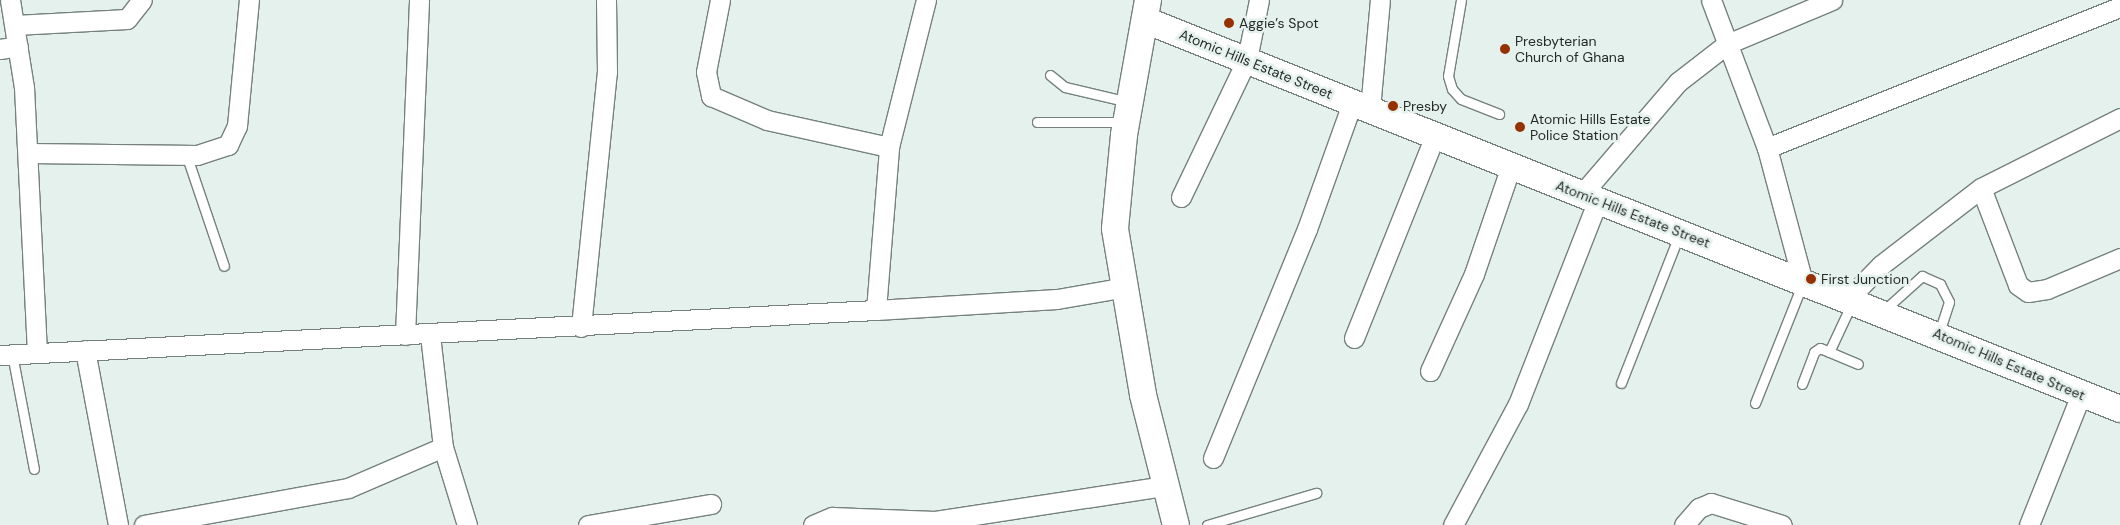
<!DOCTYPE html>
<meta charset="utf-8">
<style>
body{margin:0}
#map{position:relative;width:2120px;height:525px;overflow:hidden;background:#e5f1ed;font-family:"DM Sans",sans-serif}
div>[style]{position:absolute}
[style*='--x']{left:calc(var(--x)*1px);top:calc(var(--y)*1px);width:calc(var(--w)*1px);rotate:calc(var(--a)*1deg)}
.roads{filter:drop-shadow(1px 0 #76817e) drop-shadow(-1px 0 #76817e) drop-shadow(0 1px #76817e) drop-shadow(0 -1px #76817e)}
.lane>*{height:9px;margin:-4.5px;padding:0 4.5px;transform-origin:4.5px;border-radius:4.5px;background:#fff}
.street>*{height:19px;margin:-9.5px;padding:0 9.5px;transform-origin:9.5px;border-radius:9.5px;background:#fff}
.secondary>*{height:26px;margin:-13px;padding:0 13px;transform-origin:13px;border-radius:13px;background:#fff}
.dots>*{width:14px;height:14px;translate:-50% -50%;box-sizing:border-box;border:2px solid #e5f1ed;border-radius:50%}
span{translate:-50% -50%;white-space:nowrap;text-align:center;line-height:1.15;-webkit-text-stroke:5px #e5f1ed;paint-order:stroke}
.poi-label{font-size:14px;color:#252a28}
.left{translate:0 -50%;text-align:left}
.street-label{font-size:14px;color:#252a28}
</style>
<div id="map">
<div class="roads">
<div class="lane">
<div style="--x:1461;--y:0;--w:77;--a:99.7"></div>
<div style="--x:1448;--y:76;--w:14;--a:73"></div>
<div style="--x:1452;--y:89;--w:13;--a:48"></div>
<div style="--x:1461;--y:99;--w:41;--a:21.5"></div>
<div style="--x:1050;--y:75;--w:19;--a:39"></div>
<div style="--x:1065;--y:87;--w:66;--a:13.2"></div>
<div style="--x:1037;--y:122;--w:87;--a:0"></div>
<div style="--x:186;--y:154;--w:118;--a:71.3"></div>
<div style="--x:1882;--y:312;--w:54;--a:-42"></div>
<div style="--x:1922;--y:276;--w:20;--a:24"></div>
<div style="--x:1940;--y:284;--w:20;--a:63"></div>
<div style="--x:1949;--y:302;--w:33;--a:108"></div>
<div style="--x:1829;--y:352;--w:52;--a:-64.9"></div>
<div style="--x:12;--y:354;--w:117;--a:79.2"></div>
<div style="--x:1621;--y:383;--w:159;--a:-68.6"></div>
<div style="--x:1802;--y:384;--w:34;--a:-69"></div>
<div style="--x:1814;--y:352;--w:7;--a:-34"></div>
<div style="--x:1820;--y:348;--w:41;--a:22.8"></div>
<div style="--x:1755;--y:403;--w:127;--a:-68.3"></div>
<div style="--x:1207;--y:525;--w:114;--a:-16.4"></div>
</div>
<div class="street">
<div style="--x:10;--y:0;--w:88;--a:80.9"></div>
<div style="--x:24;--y:87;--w:265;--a:87.2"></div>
<div style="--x:720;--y:0;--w:73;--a:101"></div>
<div style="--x:706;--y:72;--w:25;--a:78"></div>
<div style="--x:711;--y:96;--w:61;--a:23.2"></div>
<div style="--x:767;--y:120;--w:125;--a:12.5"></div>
<div style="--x:1711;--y:0;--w:158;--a:69.3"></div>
<div style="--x:1767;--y:148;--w:139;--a:75"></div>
<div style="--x:15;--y:25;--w:112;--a:-3.1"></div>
<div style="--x:127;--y:19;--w:24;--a:-52"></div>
<div style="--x:0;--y:49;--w:18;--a:-9"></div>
<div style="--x:1370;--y:109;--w:109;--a:-84.8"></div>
<div style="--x:1767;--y:148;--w:380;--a:-21.8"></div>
<div style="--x:28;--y:153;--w:169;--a:0.7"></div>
<div style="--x:197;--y:155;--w:33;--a:-18"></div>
<div style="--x:228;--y:145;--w:21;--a:-65"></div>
<div style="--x:237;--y:126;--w:127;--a:-84.6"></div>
<div style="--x:1981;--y:188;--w:104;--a:69.1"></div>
<div style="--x:2018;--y:285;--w:12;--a:35"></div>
<div style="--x:2028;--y:292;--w:19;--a:-9"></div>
<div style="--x:2047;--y:289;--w:79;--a:-23"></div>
<div style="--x:1582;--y:194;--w:148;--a:-49.4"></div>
<div style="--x:1678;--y:82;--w:62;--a:-37.8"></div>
<div style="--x:1727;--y:44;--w:114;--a:-22.7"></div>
<div style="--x:1181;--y:197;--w:153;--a:-64.4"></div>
<div style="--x:1247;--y:59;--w:60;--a:-78.5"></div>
<div style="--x:1848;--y:299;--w:47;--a:-45.9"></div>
<div style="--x:1881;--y:265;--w:126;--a:-37.6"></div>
<div style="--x:1981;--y:188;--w:156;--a:-26.7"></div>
<div style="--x:876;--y:310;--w:164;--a:-85.4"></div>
<div style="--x:889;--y:147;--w:152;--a:-75.9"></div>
<div style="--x:581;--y:327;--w:256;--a:-84.2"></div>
<div style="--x:607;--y:72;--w:72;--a:-90.8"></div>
<div style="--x:405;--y:335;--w:335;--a:-87.6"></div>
<div style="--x:430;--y:335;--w:113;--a:83.4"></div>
<div style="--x:443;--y:447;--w:82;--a:72.9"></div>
<div style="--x:1354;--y:338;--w:219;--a:-68.2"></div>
<div style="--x:85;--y:350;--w:178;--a:79.3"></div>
<div style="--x:0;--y:355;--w:877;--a:-2.94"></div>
<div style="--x:876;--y:310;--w:181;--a:-3.5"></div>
<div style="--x:1057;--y:299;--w:65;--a:-9.8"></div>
<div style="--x:1430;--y:371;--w:107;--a:-65.6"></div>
<div style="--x:1474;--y:274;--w:114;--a:-71.1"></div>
<div style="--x:1213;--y:458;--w:248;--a:-67.7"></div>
<div style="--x:1307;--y:229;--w:134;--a:-70.3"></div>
<div style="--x:144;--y:525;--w:207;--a:-10.3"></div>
<div style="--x:348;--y:488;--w:103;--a:-23.3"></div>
<div style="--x:588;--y:525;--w:125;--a:-9.7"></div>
<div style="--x:813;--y:525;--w:21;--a:-23"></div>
<div style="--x:832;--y:517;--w:103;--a:2.2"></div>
<div style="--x:935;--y:521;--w:231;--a:-8.7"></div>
<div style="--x:1453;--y:525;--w:137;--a:-61.8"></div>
<div style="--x:1518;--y:404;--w:219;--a:-68.6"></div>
<div style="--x:1684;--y:525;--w:23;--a:-49"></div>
<div style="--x:1699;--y:508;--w:13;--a:-23"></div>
<div style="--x:1711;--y:503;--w:74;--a:17.2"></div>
<div style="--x:2029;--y:525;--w:141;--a:-68.3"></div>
</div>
<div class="secondary">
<div style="--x:1148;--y:0;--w:137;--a:100.1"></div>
<div style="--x:1124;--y:135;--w:94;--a:95.5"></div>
<div style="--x:1115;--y:229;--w:168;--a:80.4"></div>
<div style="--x:1143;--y:395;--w:134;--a:75.8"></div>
<div style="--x:1145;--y:20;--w:1050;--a:21.75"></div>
</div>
</div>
<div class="dots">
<div style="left:1229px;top:23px;background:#963103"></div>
<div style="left:1505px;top:49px;background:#963103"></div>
<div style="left:1393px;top:106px;background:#963103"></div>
<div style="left:1520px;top:127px;background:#963103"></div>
<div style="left:1811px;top:279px;background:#963103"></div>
</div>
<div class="poi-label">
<span class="left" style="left:1239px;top:23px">Aggie’s Spot</span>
<span class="left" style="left:1515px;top:49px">Presbyterian<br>Church of Ghana</span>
<span class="left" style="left:1403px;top:106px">Presby</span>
<span class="left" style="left:1530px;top:127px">Atomic Hills Estate<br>Police Station</span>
<span class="left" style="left:1821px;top:279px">First Junction</span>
</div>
<div class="street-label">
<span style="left:1256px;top:64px;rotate:22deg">Atomic Hills Estate Street</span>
<span style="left:1633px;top:214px;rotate:21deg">Atomic Hills Estate Street</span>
<span style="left:2009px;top:364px;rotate:23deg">Atomic Hills Estate Street</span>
</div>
</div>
